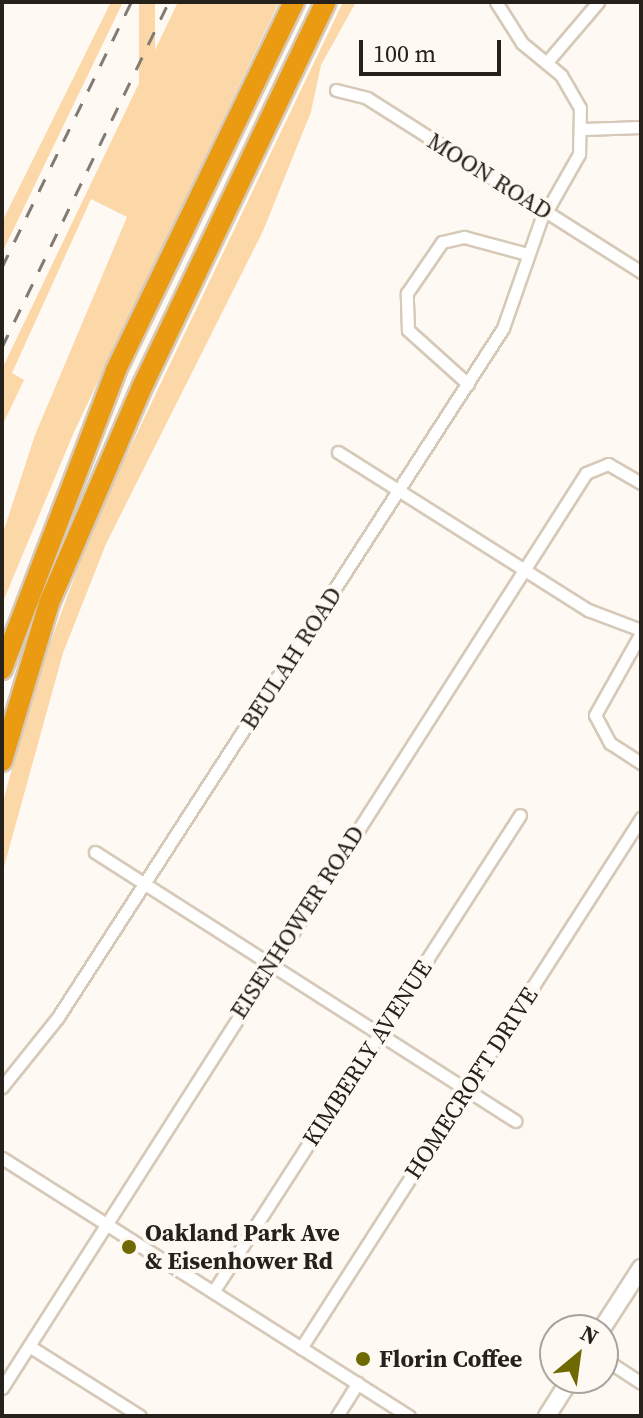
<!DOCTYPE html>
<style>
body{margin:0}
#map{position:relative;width:643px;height:1418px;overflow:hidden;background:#fef9f2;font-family:"Source Serif 4",serif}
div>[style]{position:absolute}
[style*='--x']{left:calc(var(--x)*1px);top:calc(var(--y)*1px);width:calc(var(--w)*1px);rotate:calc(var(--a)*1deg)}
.green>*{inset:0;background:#fcd8a9;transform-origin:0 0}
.roads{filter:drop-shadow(2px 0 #d6c9b8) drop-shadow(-2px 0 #d6c9b8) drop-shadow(0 2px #d6c9b8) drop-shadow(0 -2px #d6c9b8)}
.street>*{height:11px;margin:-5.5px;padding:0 5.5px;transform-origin:5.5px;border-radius:5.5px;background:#fff}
.secondary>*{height:16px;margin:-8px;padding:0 8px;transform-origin:8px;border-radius:8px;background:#fff}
.highway>*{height:20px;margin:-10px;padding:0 10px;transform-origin:10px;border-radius:10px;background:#ea9b12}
.rail>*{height:3px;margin-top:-1.5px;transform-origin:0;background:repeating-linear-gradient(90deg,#807b75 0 14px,transparent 0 28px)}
.dots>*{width:22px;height:22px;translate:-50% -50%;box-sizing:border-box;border:4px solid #fef9f2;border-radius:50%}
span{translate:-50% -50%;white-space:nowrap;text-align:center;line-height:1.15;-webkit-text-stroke:8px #fef9f2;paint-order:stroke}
.street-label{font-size:24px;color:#26211b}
.poi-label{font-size:24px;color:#26211b;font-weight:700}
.left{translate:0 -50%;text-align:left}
.frame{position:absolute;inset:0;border:4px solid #26211b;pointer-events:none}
.north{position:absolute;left:539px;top:1314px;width:80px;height:80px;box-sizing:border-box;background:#fef9f2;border:2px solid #a8a39c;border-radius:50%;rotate:29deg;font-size:22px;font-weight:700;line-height:32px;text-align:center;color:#26211b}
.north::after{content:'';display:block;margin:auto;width:28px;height:36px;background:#6f6902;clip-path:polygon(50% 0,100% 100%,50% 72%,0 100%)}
.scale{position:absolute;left:359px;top:40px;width:142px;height:36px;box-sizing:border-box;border:4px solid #26211b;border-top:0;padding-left:10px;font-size:24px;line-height:28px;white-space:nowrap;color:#26211b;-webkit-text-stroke:6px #fef9f2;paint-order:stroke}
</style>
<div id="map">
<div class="green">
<div style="clip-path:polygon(111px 2px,123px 2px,2px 253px,2px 222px)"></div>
<div style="left:139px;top:2px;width:16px;height:314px"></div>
<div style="clip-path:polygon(178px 2px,279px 2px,74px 432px,2px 604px,2px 536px,35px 435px,127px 217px,91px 199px,12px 373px,24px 380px,2px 426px,2px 369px)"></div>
<div style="clip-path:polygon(343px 2px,356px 2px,321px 65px,311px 112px,263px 231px,106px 544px,63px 653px,2px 874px,2px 805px,37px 678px,96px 519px)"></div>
</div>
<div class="roads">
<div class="street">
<div style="--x:496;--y:2;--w:49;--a:57.6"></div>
<div style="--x:522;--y:43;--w:50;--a:39.4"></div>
<div style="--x:561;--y:75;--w:38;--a:60"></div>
<div style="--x:580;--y:108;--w:46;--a:91.2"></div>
<div style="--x:579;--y:154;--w:67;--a:119.6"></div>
<div style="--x:547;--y:62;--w:79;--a:-49.6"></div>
<div style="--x:336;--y:90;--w:32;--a:14"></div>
<div style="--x:367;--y:98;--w:325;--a:32.4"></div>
<div style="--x:584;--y:129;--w:57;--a:-2"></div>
<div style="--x:468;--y:384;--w:81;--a:-138"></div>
<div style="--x:408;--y:330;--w:37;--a:-92"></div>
<div style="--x:407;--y:293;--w:62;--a:-55.5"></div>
<div style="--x:442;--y:242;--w:23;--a:-13"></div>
<div style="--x:464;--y:237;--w:65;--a:15.1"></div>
<div style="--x:338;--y:452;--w:296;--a:32.3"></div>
<div style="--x:588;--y:610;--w:57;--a:20.7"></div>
<div style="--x:641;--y:633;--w:94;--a:119.3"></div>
<div style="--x:595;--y:715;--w:32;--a:62"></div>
<div style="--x:610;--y:743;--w:37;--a:33"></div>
<div style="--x:95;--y:852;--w:499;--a:32.6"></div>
<div style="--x:2;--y:1087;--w:90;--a:-51.3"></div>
<div style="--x:58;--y:1017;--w:820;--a:-57.14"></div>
<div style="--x:503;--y:328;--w:124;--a:-70.7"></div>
<div style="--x:2;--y:1158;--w:482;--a:32.4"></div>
<div style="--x:213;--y:1292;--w:567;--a:-57.23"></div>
<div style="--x:29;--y:1346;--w:131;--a:32.2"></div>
<div style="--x:301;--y:1348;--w:630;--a:-57.32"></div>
<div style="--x:603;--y:1358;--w:45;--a:33.3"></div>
<div style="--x:2;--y:1388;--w:1085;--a:-57.45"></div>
<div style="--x:586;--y:473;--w:24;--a:-22"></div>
<div style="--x:608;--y:464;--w:38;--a:30"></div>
<div style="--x:337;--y:1416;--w:39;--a:-58"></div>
</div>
<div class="secondary">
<div style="--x:601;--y:1330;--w:74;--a:-57.2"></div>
<div style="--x:547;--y:1416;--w:45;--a:-57.7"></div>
</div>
<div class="highway">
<div style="--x:2;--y:669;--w:320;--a:-69.1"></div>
<div style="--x:116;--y:370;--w:409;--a:-64.2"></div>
<div style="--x:2;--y:761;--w:165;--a:-73.4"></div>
<div style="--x:49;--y:603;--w:237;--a:-66.7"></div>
<div style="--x:143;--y:385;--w:424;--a:-64.5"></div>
</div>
</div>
<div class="rail">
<div style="--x:2;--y:267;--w:295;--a:-64"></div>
<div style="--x:2;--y:347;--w:383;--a:-64.2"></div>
</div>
<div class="dots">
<div style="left:129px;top:1247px;background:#6f6902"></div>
<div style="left:363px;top:1359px;background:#6f6902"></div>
</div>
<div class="street-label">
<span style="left:490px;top:176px;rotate:32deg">MOON ROAD</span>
<span style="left:291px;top:658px;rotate:-57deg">BEULAH ROAD</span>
<span style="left:297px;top:922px;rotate:-57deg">EISENHOWER ROAD</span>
<span style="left:367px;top:1053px;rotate:-57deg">KIMBERLY AVENUE</span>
<span style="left:471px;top:1083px;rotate:-57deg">HOMECROFT DRIVE</span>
</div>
<div class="poi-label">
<span class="left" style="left:145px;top:1247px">Oakland Park Ave<br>&amp; Eisenhower Rd</span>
<span class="left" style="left:379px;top:1359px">Florin Coffee</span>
</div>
<div class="frame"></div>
<div class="north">N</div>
<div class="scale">100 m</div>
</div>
